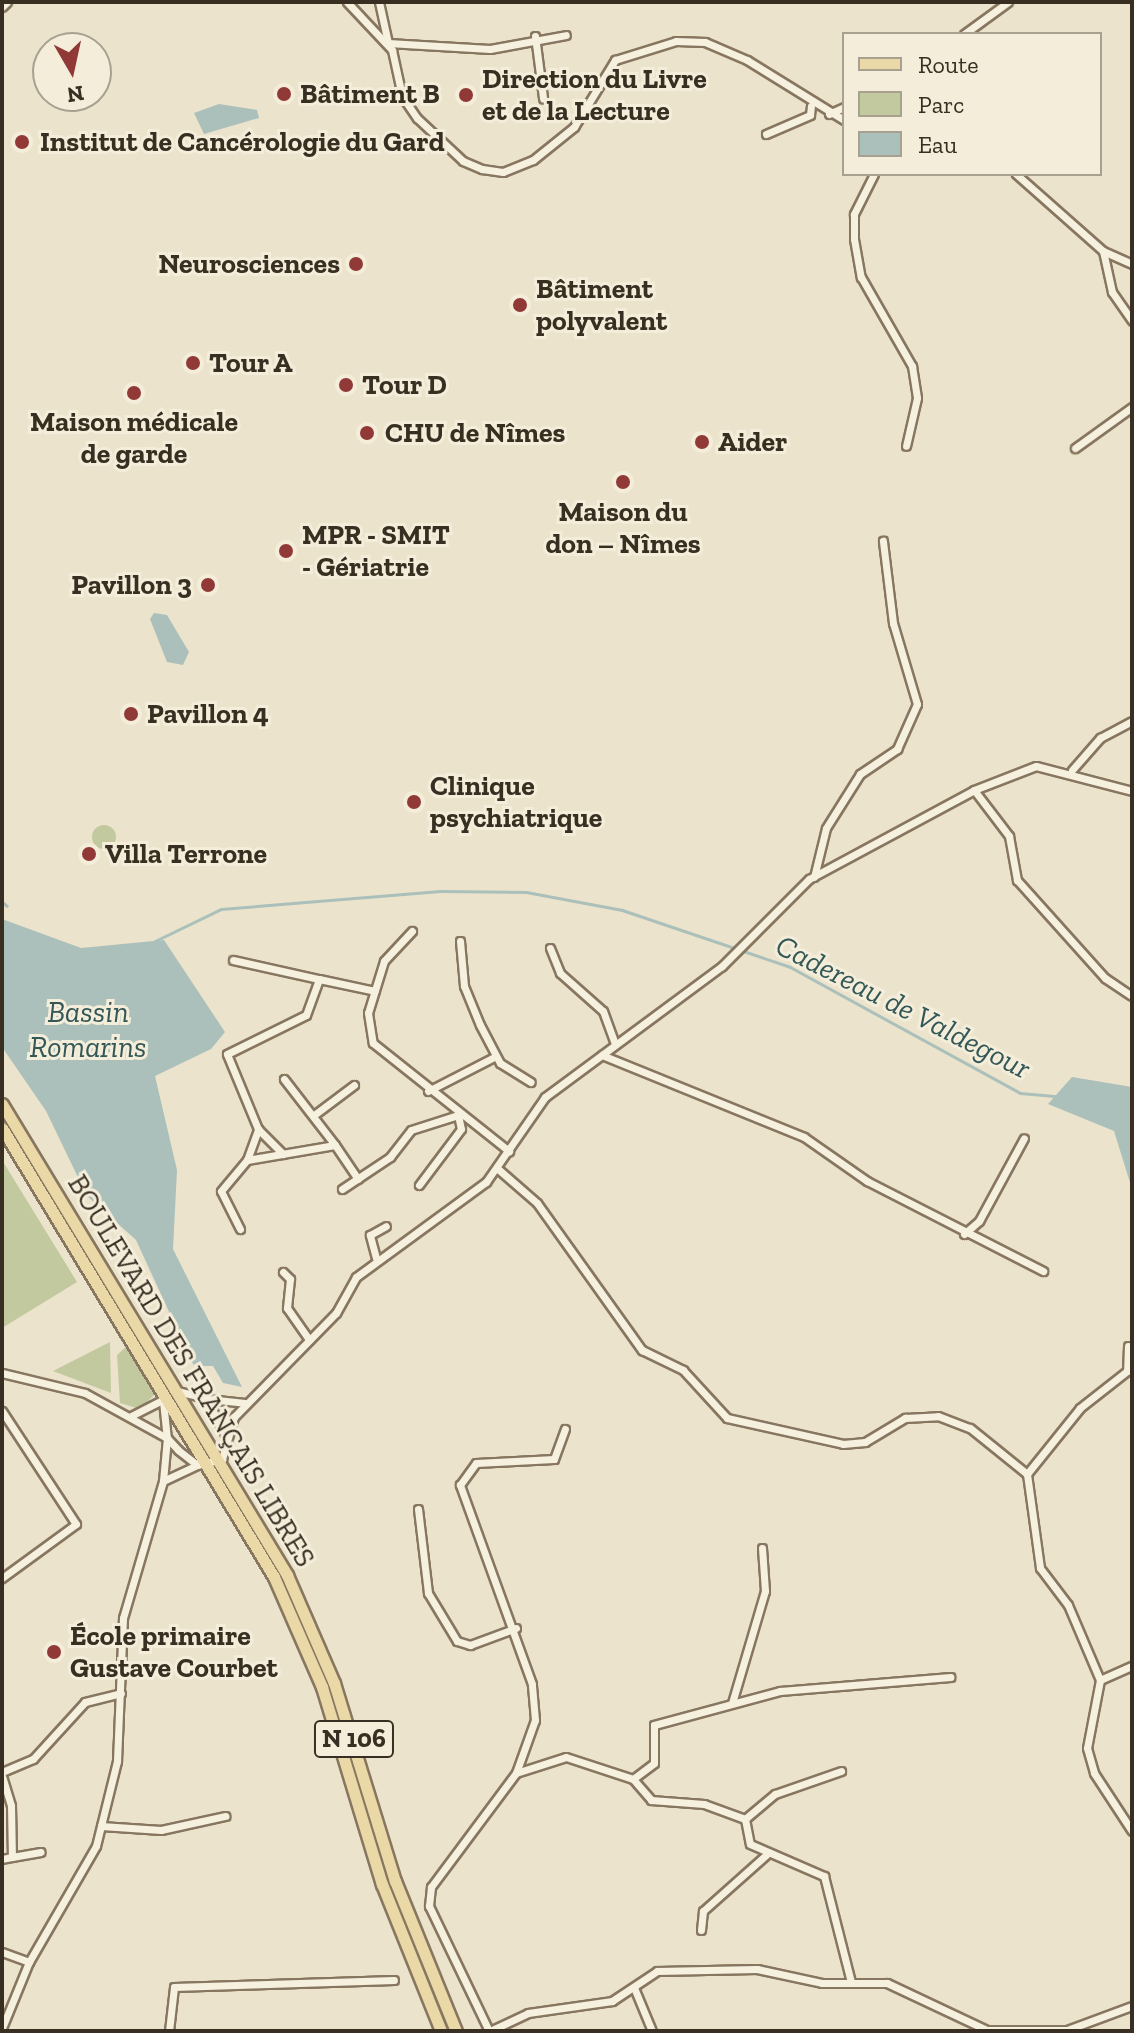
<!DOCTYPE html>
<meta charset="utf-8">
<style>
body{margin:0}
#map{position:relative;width:1134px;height:2033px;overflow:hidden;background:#ebe3cb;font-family:"Zilla Slab",serif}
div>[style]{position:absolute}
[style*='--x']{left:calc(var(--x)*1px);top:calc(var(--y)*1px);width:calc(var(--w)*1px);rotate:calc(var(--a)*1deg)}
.green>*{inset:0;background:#c2c99f}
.round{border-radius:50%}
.water>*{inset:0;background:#abc0bb}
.stream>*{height:3px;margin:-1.5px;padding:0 1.5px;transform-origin:1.5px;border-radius:1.5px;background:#abc0bb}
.roads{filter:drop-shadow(2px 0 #877660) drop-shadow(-2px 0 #877660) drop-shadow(0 2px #877660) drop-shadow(0 -2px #877660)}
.minor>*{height:7px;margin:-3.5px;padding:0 3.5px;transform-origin:3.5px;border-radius:3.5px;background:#f6f0de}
.secondary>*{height:10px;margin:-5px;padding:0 5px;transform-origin:5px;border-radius:5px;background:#f6f0de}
.primary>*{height:11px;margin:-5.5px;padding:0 5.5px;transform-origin:5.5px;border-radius:5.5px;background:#ead8a7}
.dots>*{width:22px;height:22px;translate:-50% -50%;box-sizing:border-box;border:4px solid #f3edda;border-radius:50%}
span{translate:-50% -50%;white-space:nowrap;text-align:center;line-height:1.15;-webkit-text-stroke:6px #f3edda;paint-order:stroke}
.shield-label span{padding:2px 6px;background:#f3edda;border:2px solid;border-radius:6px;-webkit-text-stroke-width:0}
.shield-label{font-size:26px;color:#392e22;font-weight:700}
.poi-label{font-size:28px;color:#392e22;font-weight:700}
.left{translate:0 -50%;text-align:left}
.right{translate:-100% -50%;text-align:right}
.street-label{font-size:28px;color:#392e22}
.water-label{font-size:30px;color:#335756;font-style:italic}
.frame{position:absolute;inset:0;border:4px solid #392e22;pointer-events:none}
.legend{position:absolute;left:842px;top:32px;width:260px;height:144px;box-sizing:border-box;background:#f3edda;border:2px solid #a9a190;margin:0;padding:10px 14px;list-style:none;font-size:24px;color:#392e22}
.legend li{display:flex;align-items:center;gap:16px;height:40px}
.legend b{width:40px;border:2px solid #a9a190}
.north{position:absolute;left:32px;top:32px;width:80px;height:80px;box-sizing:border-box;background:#f3edda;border:2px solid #a9a190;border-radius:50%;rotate:171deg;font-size:22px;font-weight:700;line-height:32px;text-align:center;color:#392e22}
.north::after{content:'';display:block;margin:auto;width:28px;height:36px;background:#913936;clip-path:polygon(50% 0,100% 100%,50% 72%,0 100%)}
</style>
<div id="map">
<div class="green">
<div class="round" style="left:92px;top:825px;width:24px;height:24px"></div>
<div style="clip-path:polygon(2px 1160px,77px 1282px,2px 1328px)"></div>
<div style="clip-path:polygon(110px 1342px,111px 1393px,53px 1371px)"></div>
<div style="clip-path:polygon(126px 1347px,155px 1394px,140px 1409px,120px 1403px,117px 1355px)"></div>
</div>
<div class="water">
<div style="clip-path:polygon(219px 104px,257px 110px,259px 118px,204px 134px,194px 113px)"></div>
<div style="clip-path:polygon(154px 613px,167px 615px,189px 652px,183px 665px,167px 662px,150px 619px)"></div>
<div style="clip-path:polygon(2px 919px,81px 948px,164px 940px,225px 1032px,211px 1049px,155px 1076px,177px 1170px,173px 1249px,242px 1387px,223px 1383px,213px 1366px,194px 1366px,136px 1240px,87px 1196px,46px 1111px,2px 1047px)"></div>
<div style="clip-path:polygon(1072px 1077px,1132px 1087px,1132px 1189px,1114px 1131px,1048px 1104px)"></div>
</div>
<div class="stream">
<div style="--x:2;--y:902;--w:6;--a:39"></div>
<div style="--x:155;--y:941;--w:73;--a:-25.9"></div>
<div style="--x:221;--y:909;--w:220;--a:-4.7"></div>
<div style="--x:440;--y:891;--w:86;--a:0.7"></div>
<div style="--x:526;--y:892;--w:98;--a:10.6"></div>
<div style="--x:622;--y:910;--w:177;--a:18.7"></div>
<div style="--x:790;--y:967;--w:262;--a:28.7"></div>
<div style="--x:1020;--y:1093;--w:37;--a:5"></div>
</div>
<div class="roads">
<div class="minor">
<div style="--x:347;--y:2;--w:66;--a:46.8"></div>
<div style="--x:392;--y:50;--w:47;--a:77.7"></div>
<div style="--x:402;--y:96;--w:27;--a:56"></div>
<div style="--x:417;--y:118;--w:63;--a:43.1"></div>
<div style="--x:463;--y:161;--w:21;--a:23"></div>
<div style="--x:482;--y:169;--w:21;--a:8"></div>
<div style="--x:503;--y:172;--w:32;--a:-22"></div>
<div style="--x:533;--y:160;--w:53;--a:-38.8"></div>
<div style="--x:574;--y:127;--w:79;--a:-58.5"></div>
<div style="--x:615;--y:60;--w:64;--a:-17.3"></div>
<div style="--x:676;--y:41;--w:29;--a:2"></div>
<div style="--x:705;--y:42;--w:46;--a:23.2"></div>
<div style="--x:747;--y:60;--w:114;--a:31.7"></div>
<div style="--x:379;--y:2;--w:42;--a:77.6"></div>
<div style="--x:964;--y:34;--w:54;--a:-36"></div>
<div style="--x:535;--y:36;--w:63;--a:82.6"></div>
<div style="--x:388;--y:43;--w:102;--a:3.4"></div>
<div style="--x:490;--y:49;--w:77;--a:-10.4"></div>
<div style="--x:829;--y:114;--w:17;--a:-25"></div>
<div style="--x:766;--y:134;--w:48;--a:-23.4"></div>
<div style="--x:810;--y:115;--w:9;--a:-84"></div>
<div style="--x:874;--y:174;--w:45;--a:116.6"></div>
<div style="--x:854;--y:214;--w:25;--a:90"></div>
<div style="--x:854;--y:239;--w:39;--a:80"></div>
<div style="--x:861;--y:277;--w:103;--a:60.2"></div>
<div style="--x:912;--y:366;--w:32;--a:81"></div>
<div style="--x:917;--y:398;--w:49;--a:102.9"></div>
<div style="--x:1016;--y:174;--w:116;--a:41.5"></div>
<div style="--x:1103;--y:251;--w:32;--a:24"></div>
<div style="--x:1103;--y:251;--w:42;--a:77.6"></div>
<div style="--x:1112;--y:292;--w:35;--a:55"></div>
<div style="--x:1075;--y:448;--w:70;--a:-35.7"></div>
<div style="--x:1072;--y:770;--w:43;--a:-48.8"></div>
<div style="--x:1100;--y:738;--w:36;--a:-28"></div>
<div style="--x:974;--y:790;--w:58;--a:52.7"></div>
<div style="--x:1009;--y:836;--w:45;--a:79.7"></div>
<div style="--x:1017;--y:880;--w:132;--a:48.1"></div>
<div style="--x:1105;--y:978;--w:32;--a:34"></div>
<div style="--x:814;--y:877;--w:50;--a:-76.2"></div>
<div style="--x:826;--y:828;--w:64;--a:-57.8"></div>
<div style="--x:860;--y:774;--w:45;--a:-34"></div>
<div style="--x:897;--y:749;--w:49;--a:-66"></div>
<div style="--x:917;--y:704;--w:84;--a:-106.5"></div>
<div style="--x:893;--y:623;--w:83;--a:-97"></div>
<div style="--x:412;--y:931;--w:41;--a:133"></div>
<div style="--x:384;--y:961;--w:54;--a:107.1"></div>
<div style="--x:368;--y:1013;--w:30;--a:81"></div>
<div style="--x:373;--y:1043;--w:174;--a:38.5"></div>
<div style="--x:460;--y:941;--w:45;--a:84.9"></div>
<div style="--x:464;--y:986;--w:42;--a:67.7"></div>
<div style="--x:480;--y:1025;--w:43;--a:62.2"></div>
<div style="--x:500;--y:1063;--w:36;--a:32"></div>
<div style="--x:550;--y:948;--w:27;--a:68"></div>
<div style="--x:560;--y:973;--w:57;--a:41.5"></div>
<div style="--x:603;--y:1011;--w:35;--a:70"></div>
<div style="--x:233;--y:960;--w:88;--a:12.5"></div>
<div style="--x:602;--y:1055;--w:218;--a:22.1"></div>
<div style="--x:804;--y:1137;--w:77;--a:34.9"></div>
<div style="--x:867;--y:1181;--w:198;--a:27.1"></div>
<div style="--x:284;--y:1079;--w:83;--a:52.3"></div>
<div style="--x:428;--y:1091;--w:76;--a:-27.2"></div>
<div style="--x:314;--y:1115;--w:50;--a:-36.9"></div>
<div style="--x:283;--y:1154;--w:35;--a:-135"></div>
<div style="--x:258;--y:1129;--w:81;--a:-112.5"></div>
<div style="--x:227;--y:1054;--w:88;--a:-26.3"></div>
<div style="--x:306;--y:1015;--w:38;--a:-70"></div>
<div style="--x:319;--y:979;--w:57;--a:12.1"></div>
<div style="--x:247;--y:1160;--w:89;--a:-9.7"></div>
<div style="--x:335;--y:1145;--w:41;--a:55.9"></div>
<div style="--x:498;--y:1169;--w:52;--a:41.1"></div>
<div style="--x:537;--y:1203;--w:181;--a:54.5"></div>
<div style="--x:642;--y:1350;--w:46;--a:26"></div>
<div style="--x:683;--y:1370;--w:65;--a:47.5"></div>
<div style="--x:727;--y:1418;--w:119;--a:12.6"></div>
<div style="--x:843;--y:1444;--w:22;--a:-5"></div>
<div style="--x:865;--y:1442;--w:47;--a:-31"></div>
<div style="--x:905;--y:1418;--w:33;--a:-3"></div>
<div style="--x:938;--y:1416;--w:34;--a:21"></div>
<div style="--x:970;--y:1428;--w:73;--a:38.9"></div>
<div style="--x:342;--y:1189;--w:58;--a:-33.7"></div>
<div style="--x:390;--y:1157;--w:34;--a:-52"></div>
<div style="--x:411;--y:1130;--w:49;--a:-17.7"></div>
<div style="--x:458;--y:1115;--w:14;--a:78"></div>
<div style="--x:461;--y:1129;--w:70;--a:126.9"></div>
<div style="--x:240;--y:1229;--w:42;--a:-116.6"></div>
<div style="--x:221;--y:1191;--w:40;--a:-50"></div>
<div style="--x:247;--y:1160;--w:33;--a:-70"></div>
<div style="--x:964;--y:1234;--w:20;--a:-41"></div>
<div style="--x:979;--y:1221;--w:94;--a:-61.5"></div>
<div style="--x:376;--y:1258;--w:24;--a:-105"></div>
<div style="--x:370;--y:1235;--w:18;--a:-29"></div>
<div style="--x:283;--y:1272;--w:10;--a:45"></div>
<div style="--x:290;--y:1279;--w:29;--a:96"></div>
<div style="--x:287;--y:1308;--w:39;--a:55"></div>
<div style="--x:1128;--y:1346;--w:25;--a:92"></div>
<div style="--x:1127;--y:1371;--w:60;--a:141.8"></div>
<div style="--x:1080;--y:1408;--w:85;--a:128.8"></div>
<div style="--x:1027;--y:1474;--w:95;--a:82.1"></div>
<div style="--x:1040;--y:1568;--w:46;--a:52.9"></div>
<div style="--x:1068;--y:1605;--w:82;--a:66.9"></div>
<div style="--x:1100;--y:1680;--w:69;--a:100.8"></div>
<div style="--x:1087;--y:1748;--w:26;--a:74"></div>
<div style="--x:1094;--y:1773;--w:69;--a:56.8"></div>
<div style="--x:2;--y:1373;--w:85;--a:13.5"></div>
<div style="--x:85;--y:1393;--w:94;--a:28.8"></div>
<div style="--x:173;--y:1390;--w:34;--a:14"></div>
<div style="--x:206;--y:1398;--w:43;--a:62.2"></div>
<div style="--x:208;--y:1399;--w:37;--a:6"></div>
<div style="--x:163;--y:1401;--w:37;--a:84"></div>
<div style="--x:167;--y:1438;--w:16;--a:47"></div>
<div style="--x:178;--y:1450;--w:24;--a:38"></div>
<div style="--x:197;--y:1465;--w:26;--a:-13"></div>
<div style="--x:222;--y:1459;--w:44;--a:-74.1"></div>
<div style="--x:234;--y:1417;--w:146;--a:-45.6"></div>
<div style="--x:336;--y:1313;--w:41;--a:-60.9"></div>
<div style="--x:356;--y:1277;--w:161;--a:-36.2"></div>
<div style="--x:486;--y:1182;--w:103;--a:-55.2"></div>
<div style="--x:545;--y:1097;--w:220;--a:-36.5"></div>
<div style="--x:722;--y:966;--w:123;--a:-45"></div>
<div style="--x:809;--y:879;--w:187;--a:-28.3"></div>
<div style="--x:974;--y:790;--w:66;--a:-21.2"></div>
<div style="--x:1036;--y:766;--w:99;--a:14.6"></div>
<div style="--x:2;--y:1411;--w:135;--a:56.8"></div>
<div style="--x:76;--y:1524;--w:92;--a:143.9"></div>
<div style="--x:131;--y:1416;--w:37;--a:-27"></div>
<div style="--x:163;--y:1481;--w:38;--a:-25"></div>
<div style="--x:418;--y:1509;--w:85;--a:83.2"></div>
<div style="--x:428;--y:1593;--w:56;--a:58.9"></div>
<div style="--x:457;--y:1641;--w:14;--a:17"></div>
<div style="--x:470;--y:1645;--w:49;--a:-20.3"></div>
<div style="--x:1100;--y:1680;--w:35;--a:-24"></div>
<div style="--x:732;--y:1703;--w:117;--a:-73.6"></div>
<div style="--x:765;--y:1591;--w:43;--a:-94"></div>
<div style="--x:2;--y:1772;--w:34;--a:-23"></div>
<div style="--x:33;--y:1759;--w:77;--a:-47.6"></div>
<div style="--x:85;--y:1702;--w:37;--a:-14"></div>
<div style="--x:516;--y:1773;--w:56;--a:-70.3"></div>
<div style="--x:535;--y:1720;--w:36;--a:-95"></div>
<div style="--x:532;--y:1684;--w:212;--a:-109.9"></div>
<div style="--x:460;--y:1485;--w:27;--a:-54"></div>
<div style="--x:476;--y:1463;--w:78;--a:-2.9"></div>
<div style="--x:554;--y:1459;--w:32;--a:-70"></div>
<div style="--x:2;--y:1776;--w:31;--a:73"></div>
<div style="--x:11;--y:1806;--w:51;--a:88.9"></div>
<div style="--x:12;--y:1857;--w:10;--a:169"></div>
<div style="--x:633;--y:1779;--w:28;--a:49"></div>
<div style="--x:651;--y:1800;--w:53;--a:4.3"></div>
<div style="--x:704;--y:1804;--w:44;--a:20.1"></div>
<div style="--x:745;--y:1819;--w:25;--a:79"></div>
<div style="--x:750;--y:1844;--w:81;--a:23.4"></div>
<div style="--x:824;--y:1876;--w:109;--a:75.7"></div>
<div style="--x:745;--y:1819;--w:39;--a:-40"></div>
<div style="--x:775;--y:1794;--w:70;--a:-19.2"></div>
<div style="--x:101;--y:1826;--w:60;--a:3.8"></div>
<div style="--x:161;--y:1830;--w:66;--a:-12.3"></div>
<div style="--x:12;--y:1857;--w:29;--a:-10"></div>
<div style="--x:701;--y:1930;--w:19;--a:-84"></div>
<div style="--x:703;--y:1911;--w:84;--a:-41.6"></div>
<div style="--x:2;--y:1952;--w:29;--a:20"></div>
<div style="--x:635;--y:1990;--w:44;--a:67.5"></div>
<div style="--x:2;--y:2028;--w:71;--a:-67.8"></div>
<div style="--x:29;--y:1962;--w:134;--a:-60"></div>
<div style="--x:96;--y:1846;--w:88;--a:-76.1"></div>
<div style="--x:117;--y:1761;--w:143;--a:-87.6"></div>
<div style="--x:123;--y:1618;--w:143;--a:-73.7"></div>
<div style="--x:163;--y:1481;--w:43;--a:-84.7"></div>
<div style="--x:169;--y:2031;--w:44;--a:-83.5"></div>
<div style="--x:174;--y:1987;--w:220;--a:-1.8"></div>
<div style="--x:489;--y:2031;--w:139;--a:-115.6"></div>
<div style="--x:429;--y:1906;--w:19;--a:-84"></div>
<div style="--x:431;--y:1887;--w:142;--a:-53.3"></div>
<div style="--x:516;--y:1773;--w:52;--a:-17.7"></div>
<div style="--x:566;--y:1757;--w:71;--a:18.2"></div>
<div style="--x:633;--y:1779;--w:26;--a:-37"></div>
<div style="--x:654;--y:1763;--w:38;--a:-90"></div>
<div style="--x:654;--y:1725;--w:131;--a:-15.1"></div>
<div style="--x:780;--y:1691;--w:171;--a:-4.7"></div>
<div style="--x:490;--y:2031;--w:42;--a:-25.3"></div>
<div style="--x:528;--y:2013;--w:85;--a:-8.1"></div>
<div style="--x:612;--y:2001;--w:54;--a:-33.7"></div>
<div style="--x:657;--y:1971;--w:100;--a:-1.1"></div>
<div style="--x:757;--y:1969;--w:66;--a:12.2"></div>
<div style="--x:822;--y:1983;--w:65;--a:0"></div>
<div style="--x:887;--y:1983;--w:110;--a:25.2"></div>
<div style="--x:987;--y:2030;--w:80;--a:0"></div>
<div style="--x:1067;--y:2030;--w:69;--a:-20.3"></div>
</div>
<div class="secondary">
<div style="--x:2;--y:6;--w:6;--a:-45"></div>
</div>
<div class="primary">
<div style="--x:2;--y:1104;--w:551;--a:58.82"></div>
<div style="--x:287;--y:1575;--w:118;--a:66.5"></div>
<div style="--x:334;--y:1683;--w:207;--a:72.9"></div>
<div style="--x:395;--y:1881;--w:162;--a:67.9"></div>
<div style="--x:2;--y:1128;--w:525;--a:58.79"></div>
<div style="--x:274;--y:1577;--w:120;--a:66.4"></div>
<div style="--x:322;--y:1687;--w:206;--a:73.1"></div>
<div style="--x:382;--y:1884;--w:158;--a:68.1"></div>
</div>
</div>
<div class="dots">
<div style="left:284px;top:94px;background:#913936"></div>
<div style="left:466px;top:95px;background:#913936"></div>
<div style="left:22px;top:142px;background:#913936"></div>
<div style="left:356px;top:264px;background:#913936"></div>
<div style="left:520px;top:305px;background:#913936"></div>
<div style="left:193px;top:363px;background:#913936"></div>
<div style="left:346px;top:385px;background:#913936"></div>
<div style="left:134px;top:393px;background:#913936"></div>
<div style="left:367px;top:433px;background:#913936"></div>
<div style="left:702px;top:442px;background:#913936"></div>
<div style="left:623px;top:482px;background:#913936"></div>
<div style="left:286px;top:551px;background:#913936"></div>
<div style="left:208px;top:585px;background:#913936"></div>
<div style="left:131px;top:714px;background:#913936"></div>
<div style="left:414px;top:802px;background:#913936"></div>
<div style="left:89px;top:854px;background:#913936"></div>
<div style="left:54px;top:1652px;background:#913936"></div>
</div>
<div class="shield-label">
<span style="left:354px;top:1739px">N 106</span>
</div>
<div class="poi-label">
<span class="left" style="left:482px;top:95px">Direction du Livre<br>et de la Lecture</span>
<span class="left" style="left:300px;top:94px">Bâtiment B</span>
<span class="left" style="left:40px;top:142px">Institut de Cancérologie du Gard</span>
<span class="right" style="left:340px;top:264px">Neurosciences</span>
<span class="left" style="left:536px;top:305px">Bâtiment<br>polyvalent</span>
<span class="left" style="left:209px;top:363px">Tour A</span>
<span class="left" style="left:362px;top:385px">Tour D</span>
<span style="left:134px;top:438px">Maison médicale<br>de garde</span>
<span class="left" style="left:385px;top:433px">CHU de Nîmes</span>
<span class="left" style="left:718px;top:442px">Aider</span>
<span style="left:623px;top:528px">Maison du<br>don – Nîmes</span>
<span class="left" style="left:302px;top:551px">MPR - SMIT<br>- Gériatrie</span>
<span class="right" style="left:192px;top:585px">Pavillon 3</span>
<span class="left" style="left:147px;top:714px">Pavillon 4</span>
<span class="left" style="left:430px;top:802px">Clinique<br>psychiatrique</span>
<span class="left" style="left:105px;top:854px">Villa Terrone</span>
<span class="left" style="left:70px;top:1652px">École primaire<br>Gustave Courbet</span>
</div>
<div class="street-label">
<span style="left:191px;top:1371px;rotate:59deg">BOULEVARD DES FRANÇAIS LIBRES</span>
</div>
<div class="water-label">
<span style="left:903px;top:1007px;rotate:27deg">Cadereau de Valdegour</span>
<span style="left:88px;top:1029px">Bassin<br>Romarins</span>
</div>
<div class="frame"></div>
<ul class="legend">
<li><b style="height:10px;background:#ead8a7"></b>Route</li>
<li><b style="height:22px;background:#c2c99f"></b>Parc</li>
<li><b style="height:22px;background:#abc0bb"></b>Eau</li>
</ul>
<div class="north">N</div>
</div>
